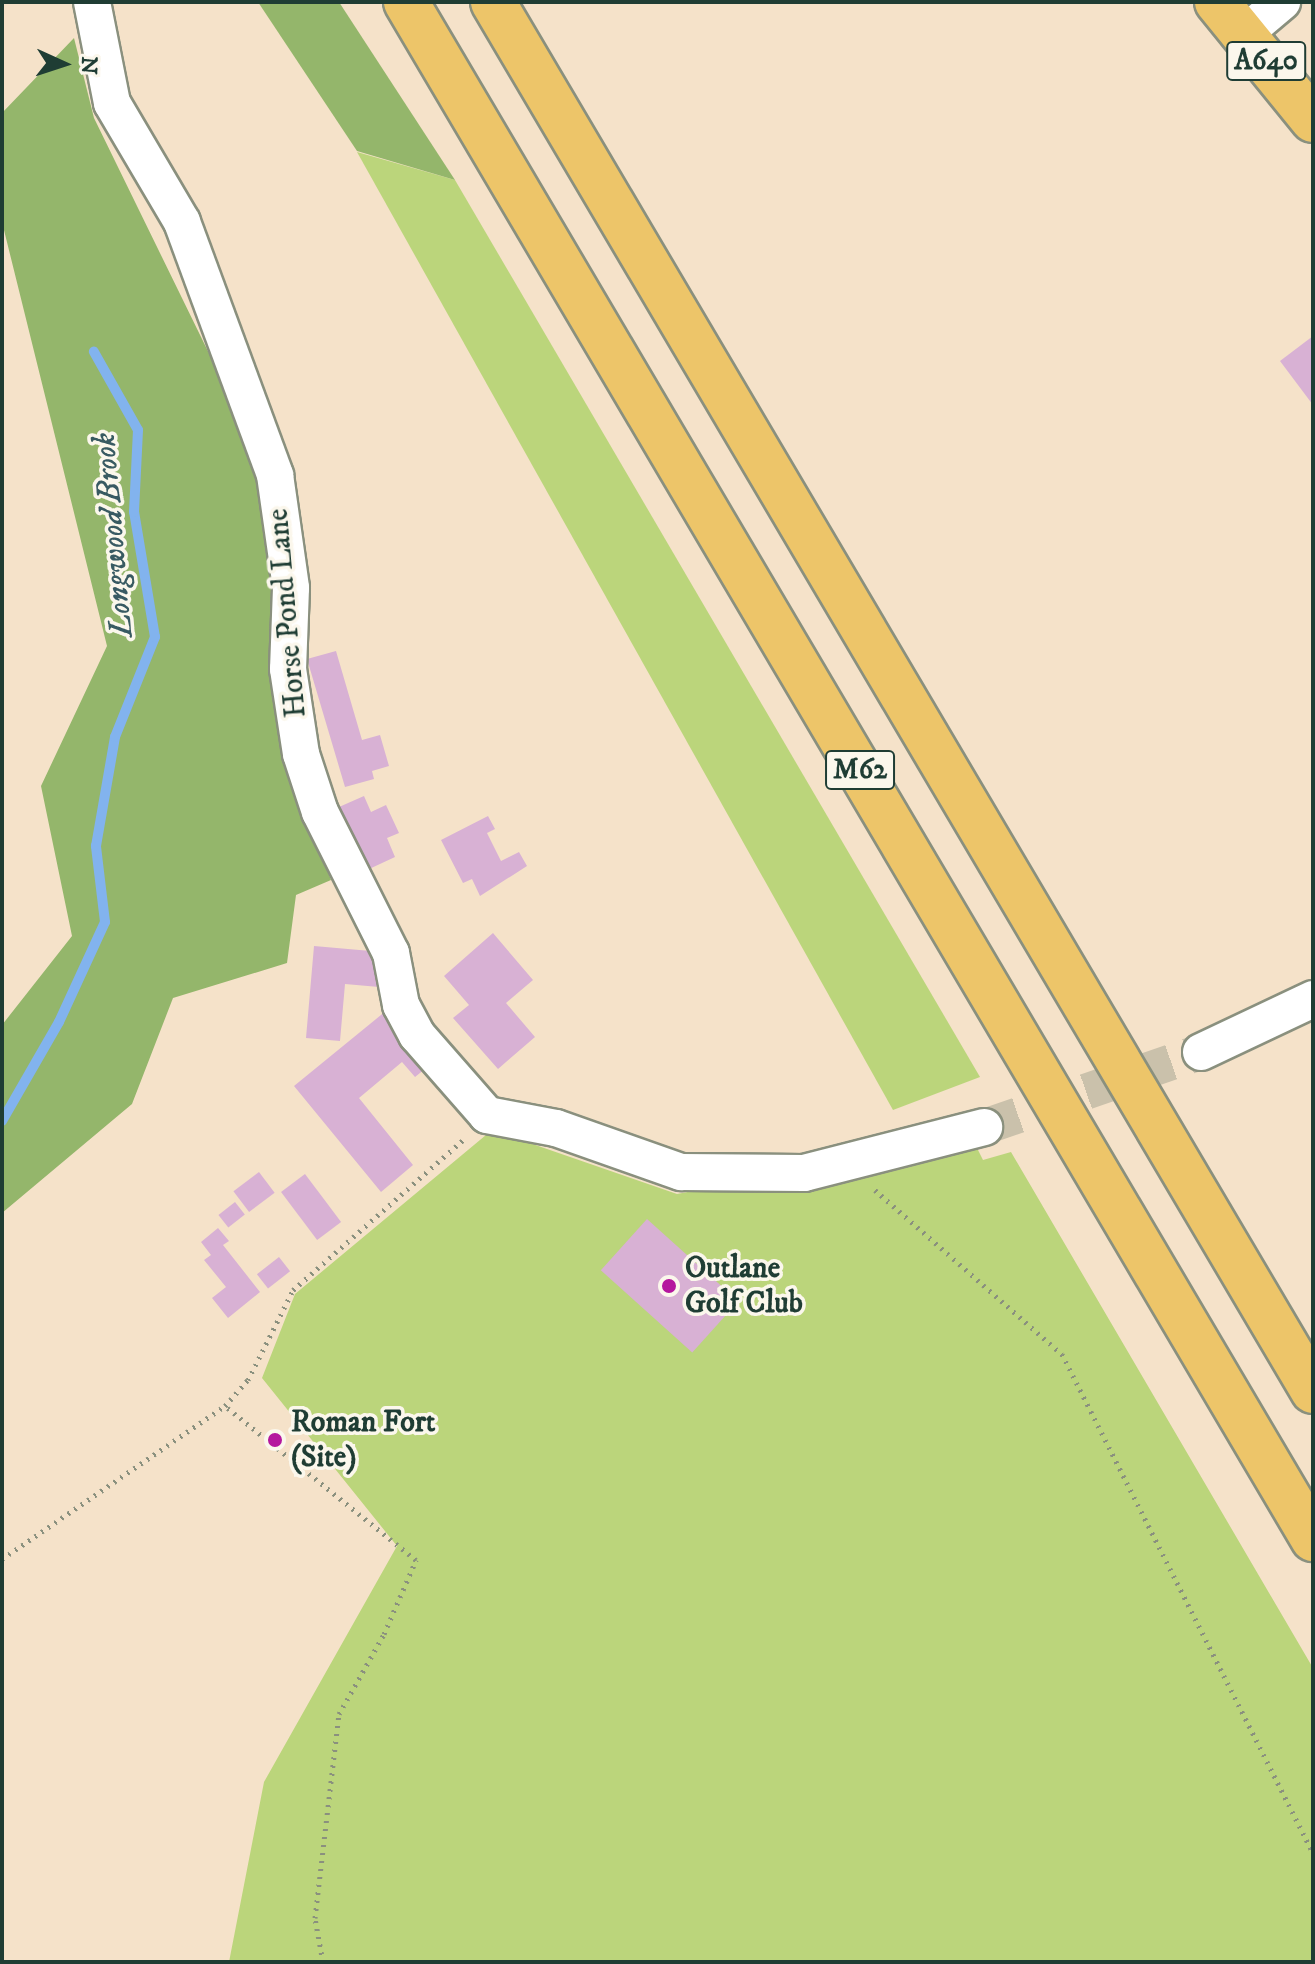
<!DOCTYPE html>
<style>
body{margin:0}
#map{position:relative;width:1315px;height:1964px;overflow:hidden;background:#f5e2c9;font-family:"IM FELL DW Pica",serif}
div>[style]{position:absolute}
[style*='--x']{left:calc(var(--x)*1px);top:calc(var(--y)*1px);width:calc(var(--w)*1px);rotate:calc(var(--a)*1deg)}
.green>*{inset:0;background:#bbd57b}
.forest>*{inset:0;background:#94b66b}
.stream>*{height:10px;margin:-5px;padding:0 5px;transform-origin:5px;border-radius:5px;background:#82b3ee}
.building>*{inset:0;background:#d8b1d4;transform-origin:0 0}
.minor-tunnel>*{height:36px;margin-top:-18px;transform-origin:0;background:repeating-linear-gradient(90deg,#cac1ab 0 36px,transparent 0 54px)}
.path>*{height:5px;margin-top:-2.5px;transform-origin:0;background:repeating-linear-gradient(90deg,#8a907e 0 2px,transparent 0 8px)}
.roads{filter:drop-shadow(2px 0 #8a907e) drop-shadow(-2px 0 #8a907e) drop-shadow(0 2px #8a907e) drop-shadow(0 -2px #8a907e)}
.minor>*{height:36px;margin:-18px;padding:0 18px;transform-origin:18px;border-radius:18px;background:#fff}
.primary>*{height:44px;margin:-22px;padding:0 22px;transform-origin:22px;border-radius:22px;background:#edc569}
.motorway>*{height:44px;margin:-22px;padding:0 22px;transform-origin:22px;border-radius:22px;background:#edc569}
.dots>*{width:22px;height:22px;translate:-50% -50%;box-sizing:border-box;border:4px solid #fbf7ec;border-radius:50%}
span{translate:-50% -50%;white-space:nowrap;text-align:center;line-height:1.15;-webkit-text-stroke:7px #fbf7ec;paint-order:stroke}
.shield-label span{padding:2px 6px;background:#fbf7ec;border:2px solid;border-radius:6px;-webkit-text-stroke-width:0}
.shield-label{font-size:28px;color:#1f3d34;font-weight:700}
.street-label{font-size:30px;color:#1f3d34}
.poi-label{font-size:30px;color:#1f3d34;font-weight:700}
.left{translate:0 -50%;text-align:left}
.water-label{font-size:32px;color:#385a62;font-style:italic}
.frame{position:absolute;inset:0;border:4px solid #1f3d34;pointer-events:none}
.north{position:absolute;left:24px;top:24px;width:80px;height:80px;-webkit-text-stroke:6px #fbf7ec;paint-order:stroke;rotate:93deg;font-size:22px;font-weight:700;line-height:32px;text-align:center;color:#1f3d34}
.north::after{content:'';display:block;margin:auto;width:28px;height:36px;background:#1f3d34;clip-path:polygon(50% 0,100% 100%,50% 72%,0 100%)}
</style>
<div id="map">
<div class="green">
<div style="clip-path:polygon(357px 152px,455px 180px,980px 1077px,893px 1110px)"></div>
<div style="clip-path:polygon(492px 1130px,677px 1194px,972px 1138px,983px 1160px,1011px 1152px,1313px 1668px,1313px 1962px,229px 1962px,264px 1782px,397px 1546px,262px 1378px,295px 1294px)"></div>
</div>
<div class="forest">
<div style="clip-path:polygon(258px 2px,339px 2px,455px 180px,357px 151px)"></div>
<div style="clip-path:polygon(74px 38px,94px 118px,266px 470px,287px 754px,331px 880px,296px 895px,287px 963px,173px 998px,132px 1104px,2px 1213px,2px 1025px,72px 936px,41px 786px,107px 646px,2px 222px,2px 113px)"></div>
</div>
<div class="stream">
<div style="--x:2;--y:1121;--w:114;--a:-60.1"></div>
<div style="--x:59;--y:1022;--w:110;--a:-65.3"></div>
<div style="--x:105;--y:922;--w:77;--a:-96.8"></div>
<div style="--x:96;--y:846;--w:111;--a:-80.1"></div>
<div style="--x:115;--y:737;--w:108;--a:-68.2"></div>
<div style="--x:155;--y:637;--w:127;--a:-99.5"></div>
<div style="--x:134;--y:512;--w:82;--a:-87.2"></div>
<div style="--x:138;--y:430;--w:90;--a:-119.4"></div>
</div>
<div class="building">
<div style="clip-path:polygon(1313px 336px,1313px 405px,1280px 361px)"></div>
<div style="clip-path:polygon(336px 651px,362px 740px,380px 735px,389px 766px,372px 771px,374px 779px,345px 787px,307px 659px)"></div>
<div style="clip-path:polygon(364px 796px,371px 812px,386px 805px,399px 833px,387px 838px,395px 857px,367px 870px,339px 807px)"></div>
<div style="clip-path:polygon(488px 816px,495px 829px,487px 833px,501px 861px,519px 852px,527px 866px,480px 896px,472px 879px,463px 883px,441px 840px)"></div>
<div style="clip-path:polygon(493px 933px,533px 980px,506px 1003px,535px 1037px,498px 1069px,453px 1018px,469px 1005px,444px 976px)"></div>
<div style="clip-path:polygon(314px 946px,382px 952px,379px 987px,345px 984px,340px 1041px,306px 1038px)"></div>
<div style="clip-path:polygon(392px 1006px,436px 1060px,415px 1077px,402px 1062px,359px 1098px,413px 1165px,381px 1192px,294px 1086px)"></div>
<div style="left:259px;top:1172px;width:26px;height:32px;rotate:53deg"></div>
<div style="left:305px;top:1174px;width:60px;height:30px;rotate:53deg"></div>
<div style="left:235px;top:1202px;width:16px;height:21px;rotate:52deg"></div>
<div style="left:647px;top:1219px;width:123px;height:69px;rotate:42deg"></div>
<div style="clip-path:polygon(218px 1228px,229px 1241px,223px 1245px,260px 1292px,228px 1318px,212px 1298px,226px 1287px,204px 1260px,211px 1255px,201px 1242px)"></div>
<div style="left:279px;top:1257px;width:18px;height:28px;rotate:52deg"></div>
</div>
<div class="minor-tunnel">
<div style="--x:984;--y:1127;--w:230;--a:-19.1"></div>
</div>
<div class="path">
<div style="--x:875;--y:1190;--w:249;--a:41.3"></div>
<div style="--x:1062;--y:1354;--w:559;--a:63.3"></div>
<div style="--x:2;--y:1559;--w:270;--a:-34.5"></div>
<div style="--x:323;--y:1962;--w:45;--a:-100.3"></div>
<div style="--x:315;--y:1918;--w:205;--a:-83.3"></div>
<div style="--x:339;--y:1714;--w:92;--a:-60.6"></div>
<div style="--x:384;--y:1634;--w:81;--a:-66.6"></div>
<div style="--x:416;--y:1560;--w:245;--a:-141.1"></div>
<div style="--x:225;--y:1406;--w:35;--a:-49"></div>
<div style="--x:248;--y:1380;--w:101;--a:-63.4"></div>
<div style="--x:293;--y:1290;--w:228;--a:-41.4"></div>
</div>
<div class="roads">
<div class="minor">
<div style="--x:92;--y:2;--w:103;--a:78.8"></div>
<div style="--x:112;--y:103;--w:138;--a:59.5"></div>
<div style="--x:182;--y:222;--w:270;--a:69.8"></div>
<div style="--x:275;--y:475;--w:114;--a:81.9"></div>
<div style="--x:291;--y:588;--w:81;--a:92.1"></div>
<div style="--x:288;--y:669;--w:86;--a:81.3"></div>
<div style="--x:301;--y:754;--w:61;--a:71.9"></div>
<div style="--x:320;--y:812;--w:158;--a:63.3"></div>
<div style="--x:391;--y:953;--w:53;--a:79.1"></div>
<div style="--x:401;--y:1005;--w:34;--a:62"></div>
<div style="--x:417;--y:1035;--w:106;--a:48.8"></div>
<div style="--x:487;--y:1115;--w:70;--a:10.7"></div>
<div style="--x:556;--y:1128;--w:133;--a:19.4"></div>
<div style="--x:681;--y:1172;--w:123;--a:0.5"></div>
<div style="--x:804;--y:1173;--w:186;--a:-14.3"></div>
<div style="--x:1244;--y:34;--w:50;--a:-40.1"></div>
<div style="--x:1201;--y:1052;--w:124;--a:-25.3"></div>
</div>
<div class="primary">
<div style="--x:1217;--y:2;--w:152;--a:50.9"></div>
</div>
<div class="motorway">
<div style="--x:406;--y:2;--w:1785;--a:59.45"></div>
<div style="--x:493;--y:2;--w:1613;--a:59.44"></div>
</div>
</div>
<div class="dots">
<div style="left:669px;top:1286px;background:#b5179e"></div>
<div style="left:275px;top:1440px;background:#b5179e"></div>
</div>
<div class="shield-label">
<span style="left:1266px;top:61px">A640</span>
<span style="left:860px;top:770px">M62</span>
</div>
<div class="street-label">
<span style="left:288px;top:613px;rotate:-95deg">Horse Pond Lane</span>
</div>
<div class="poi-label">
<span class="left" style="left:685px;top:1286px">Outlane<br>Golf Club</span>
<span class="left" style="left:291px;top:1440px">Roman Fort<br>(Site)</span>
</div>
<div class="water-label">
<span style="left:114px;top:535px;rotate:-95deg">Longwood Brook</span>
</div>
<div class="frame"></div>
<div class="north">N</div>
</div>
